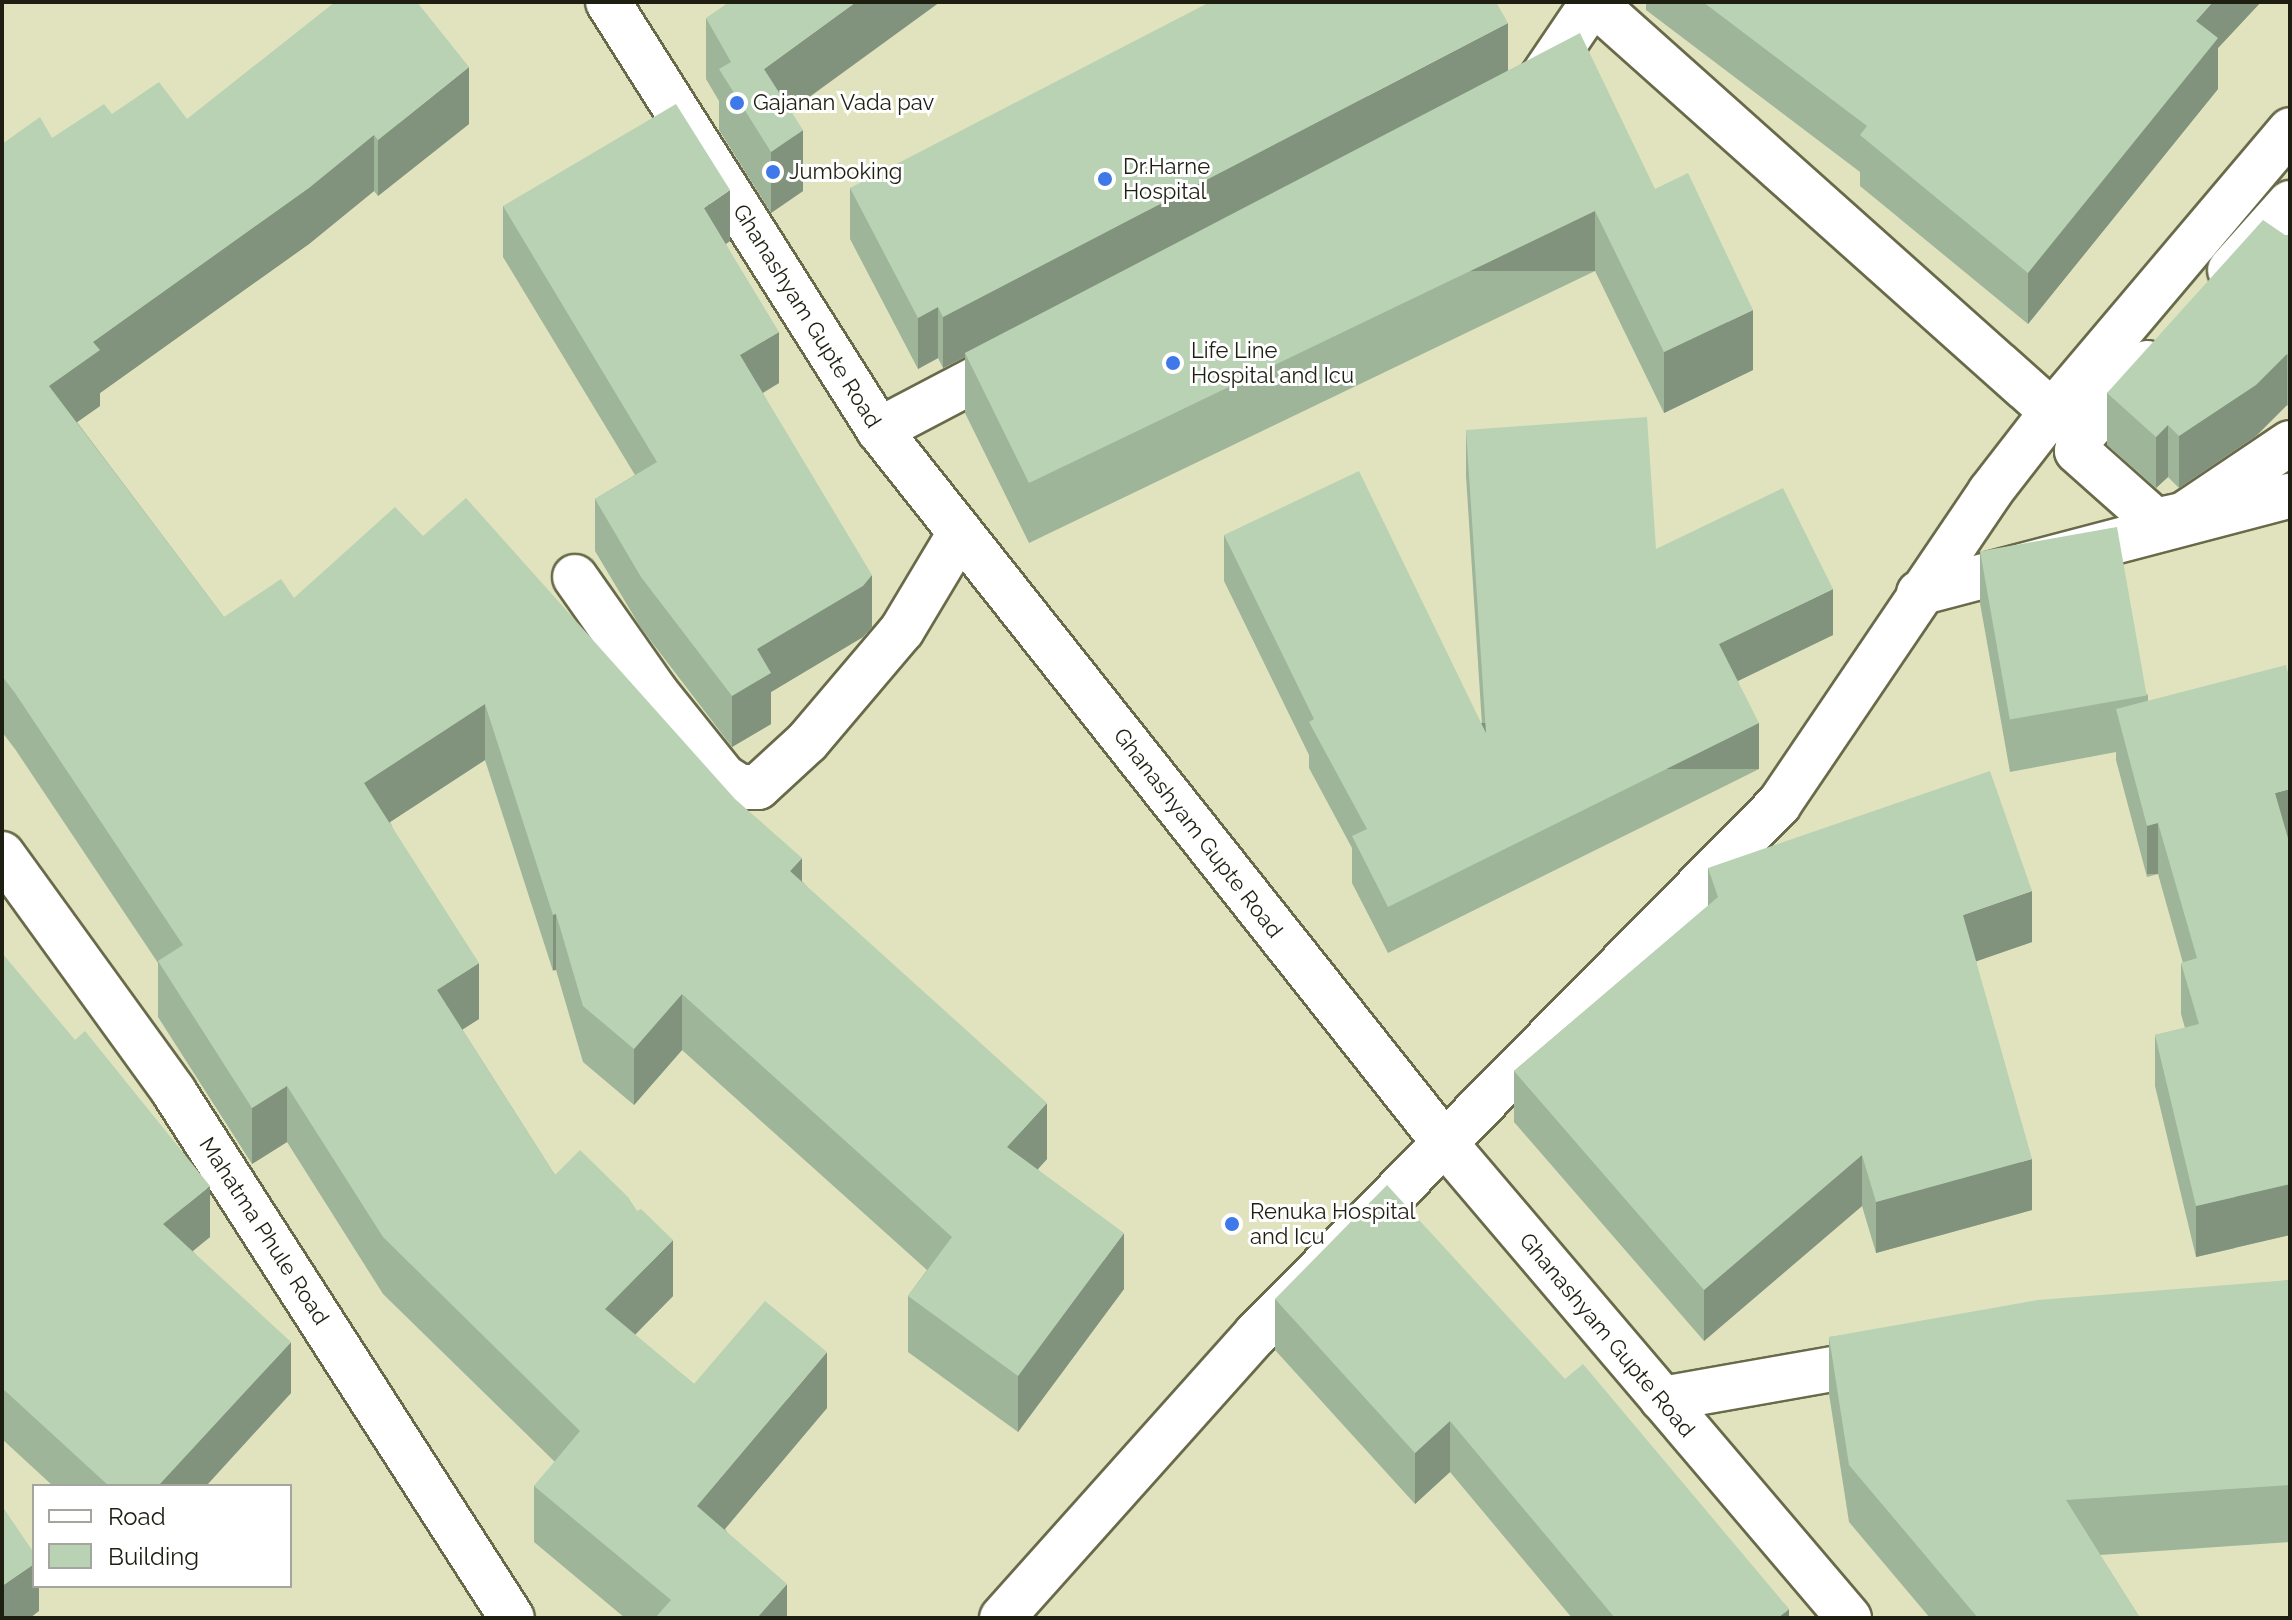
<!DOCTYPE html>
<style>
body{margin:0}
#map{position:relative;width:2292px;height:1620px;overflow:hidden;background:#e1e3be;font-family:Raleway,sans-serif}
div>[style]{position:absolute}
[style*='--x']{left:calc(var(--x)*1px);top:calc(var(--y)*1px);width:calc(var(--w)*1px);rotate:calc(var(--a)*1deg)}
.roads{filter:drop-shadow(2px 0 #696a4a) drop-shadow(-2px 0 #696a4a) drop-shadow(0 2px #696a4a) drop-shadow(0 -2px #696a4a)}
.minor>*{height:44px;margin:-22px;padding:0 22px;transform-origin:22px;border-radius:22px;background:#fff}
.wall>*{inset:0;background:#9eb59a}
.shaded-wall>*{inset:0;background:#81937d;transform-origin:0 0}
.building>*{inset:0;background:#b8d2b3;transform-origin:0 0}
.dots>*{width:22px;height:22px;translate:-50% -50%;box-sizing:border-box;border:4px solid #fff;border-radius:50%}
span{translate:-50% -50%;white-space:nowrap;text-align:center;line-height:1.15;-webkit-text-stroke:6px #fff;paint-order:stroke}
.poi-label{font-size:22px;color:#1e1e11}
.left{translate:0 -50%;text-align:left}
.street-label{font-size:22px;color:#1e1e11}
.frame{position:absolute;inset:0;border:4px solid #1e1e11;pointer-events:none}
.legend{position:absolute;left:32px;top:1484px;width:260px;height:104px;box-sizing:border-box;background:#fff;border:2px solid #a5a5a0;margin:0;padding:10px 14px;list-style:none;font-size:24px;color:#1e1e11}
.legend li{display:flex;align-items:center;gap:16px;height:40px}
.legend b{width:40px;border:2px solid #a5a5a0}
</style>
<div id="map">
<div class="roads">
<div class="minor">
<div style="--x:608;--y:2;--w:507;--a:57.66"></div>
<div style="--x:879;--y:430;--w:909;--a:51.57"></div>
<div style="--x:1444;--y:1142;--w:625;--a:49.61"></div>
<div style="--x:1593;--y:2;--w:615;--a:41.77"></div>
<div style="--x:1534;--y:89;--w:105;--a:-55.9"></div>
<div style="--x:2230;--y:270;--w:90;--a:-48.2"></div>
<div style="--x:2147;--y:363;--w:102;--a:131.8"></div>
<div style="--x:2079;--y:439;--w:12;--a:99"></div>
<div style="--x:2077;--y:451;--w:99;--a:41.7"></div>
<div style="--x:2151;--y:517;--w:9;--a:21"></div>
<div style="--x:2159;--y:520;--w:25;--a:-12"></div>
<div style="--x:2183;--y:515;--w:129;--a:-33.9"></div>
<div style="--x:879;--y:430;--w:157;--a:-27.7"></div>
<div style="--x:575;--y:577;--w:139;--a:54.9"></div>
<div style="--x:655;--y:691;--w:110;--a:51.3"></div>
<div style="--x:724;--y:777;--w:19;--a:32"></div>
<div style="--x:740;--y:787;--w:18;--a:0"></div>
<div style="--x:758;--y:787;--w:67;--a:-42.6"></div>
<div style="--x:807;--y:742;--w:147;--a:-49.7"></div>
<div style="--x:902;--y:630;--w:113;--a:-59.1"></div>
<div style="--x:1919;--y:593;--w:383;--a:-14.7"></div>
<div style="--x:2;--y:854;--w:294;--a:54.1"></div>
<div style="--x:174;--y:1092;--w:625;--a:57.28"></div>
<div style="--x:1662;--y:1399;--w:230;--a:-10"></div>
<div style="--x:1002;--y:1618;--w:381;--a:-48.2"></div>
<div style="--x:1256;--y:1334;--w:745;--a:-45.38"></div>
<div style="--x:1779;--y:804;--w:377;--a:-55.9"></div>
<div style="--x:1990;--y:492;--w:101;--a:-52.2"></div>
<div style="--x:2052;--y:412;--w:369;--a:-49.8"></div>
</div>
</div>
<div class="wall">
<div style="clip-path:polygon(1646px 2px,2261px 2px,2218px 48px,2218px 89px,2028px 324px,1860px 186px,1860px 172px,1646px 10px)"></div>
<div style="clip-path:polygon(706px 18px,790px 110px,803px 191px,771px 213px,719px 130px,719px 101px,706px 79px)"></div>
<div style="clip-path:polygon(1508px 71px,1655px 189px,1753px 370px,1664px 413px,1595px 271px,1029px 543px,965px 413px,965px 357px,943px 368px,938px 358px,918px 369px,850px 239px,850px 188px)"></div>
<div style="clip-path:polygon(112px 114px,187px 119px,469px 124px,378px 196px,374px 191px,309px 244px,100px 393px,100px 406px,77px 422px,224px 617px,294px 598px,423px 536px,802px 881px,1047px 1159px,1038px 1169px,1124px 1289px,1018px 1432px,908px 1352px,908px 1296px,927px 1270px,682px 1050px,634px 1105px,583px 1062px,556px 970px,553px 971px,485px 760px,390px 822px,479px 1019px,462px 1029px,555px 1175px,673px 1296px,635px 1335px,694px 1384px,827px 1408px,725px 1529px,787px 1618px,625px 1618px,534px 1542px,534px 1486px,555px 1462px,383px 1294px,287px 1142px,252px 1164px,158px 1017px,158px 963px,15px 749px,2px 732px,2px 144px,52px 138px)"></div>
<div style="clip-path:polygon(503px 206px,730px 241px,726px 244px,779px 383px,763px 393px,872px 627px,863px 637px,771px 692px,771px 724px,732px 747px,641px 628px,595px 551px,595px 499px,635px 475px,503px 257px)"></div>
<div style="clip-path:polygon(2285px 235px,2290px 235px,2290px 408px,2287px 405px,2256px 436px,2179px 488px,2168px 477px,2156px 488px,2107px 445px,2107px 393px)"></div>
<div style="clip-path:polygon(1466px 430px,1656px 549px,1833px 635px,1738px 681px,1759px 769px,1388px 953px,1352px 883px,1352px 848px,1309px 768px,1309px 755px,1224px 581px,1224px 535px,1482px 725px,1466px 476px)"></div>
<div style="clip-path:polygon(1980px 552px,2148px 695px,2148px 701px,2289px 841px,2290px 845px,2290px 1235px,2196px 1257px,2155px 1086px,2155px 1035px,2185px 1028px,2181px 1014px,2181px 963px,2183px 963px,2158px 874px,2147px 877px,2116px 760px,2116px 752px,2010px 772px,1980px 603px)"></div>
<div style="clip-path:polygon(1708px 868px,2032px 942px,1976px 961px,2032px 1210px,1876px 1253px,1862px 1206px,1704px 1341px,1514px 1122px,1514px 1071px,1708px 906px)"></div>
<div style="clip-path:polygon(2px 953px,210px 1237px,193px 1251px,291px 1393px,206px 1486px,53px 1486px,2px 1439px)"></div>
<div style="clip-path:polygon(2290px 1280px,2290px 1542px,2100px 1555px,2140px 1618px,1930px 1618px,1849px 1522px,1829px 1394px,1829px 1337px)"></div>
<div style="clip-path:polygon(1275px 1299px,1565px 1379px,1789px 1618px,1572px 1618px,1450px 1472px,1415px 1504px,1275px 1350px)"></div>
</div>
<div class="shaded-wall">
<div style="clip-path:polygon(856px 2px,940px 2px,764px 130px,764px 69px)"></div>
<div style="clip-path:polygon(2213px 2px,2261px 2px,2218px 48px,2218px 89px,2028px 324px,2028px 273px,2196px 21px)"></div>
<div style="clip-path:polygon(1508px 23px,1508px 74px,965px 353px,965px 357px,943px 368px,943px 317px)"></div>
<div style="clip-path:polygon(469px 67px,469px 124px,378px 196px,378px 140px)"></div>
<div style="clip-path:polygon(803px 130px,803px 191px,771px 213px,771px 152px)"></div>
<div style="clip-path:polygon(374px 135px,374px 191px,309px 244px,100px 393px,100px 406px,49px 442px,49px 386px,93px 342px)"></div>
<div style="clip-path:polygon(730px 190px,730px 241px,704px 259px,704px 208px)"></div>
<div style="left:1595px;top:211px;width:60px;height:628px;rotate:90deg"></div>
<div style="clip-path:polygon(938px 307px,938px 358px,918px 369px,918px 318px)"></div>
<div style="clip-path:polygon(1753px 310px,1753px 370px,1664px 413px,1664px 352px)"></div>
<div style="clip-path:polygon(779px 332px,779px 383px,740px 406px,740px 355px)"></div>
<div style="clip-path:polygon(2287px 354px,2287px 405px,2256px 436px,2179px 488px,2179px 436px)"></div>
<div style="clip-path:polygon(2168px 425px,2168px 477px,2156px 488px,2156px 437px)"></div>
<div style="clip-path:polygon(872px 575px,872px 627px,863px 637px,771px 692px,771px 724px,732px 747px,732px 696px,757px 649px)"></div>
<div style="clip-path:polygon(1833px 589px,1833px 635px,1719px 690px,1719px 644px)"></div>
<div style="clip-path:polygon(485px 704px,485px 760px,364px 839px,364px 783px)"></div>
<div style="left:1759px;top:723px;width:46px;height:414px;rotate:90deg"></div>
<div style="clip-path:polygon(2290px 789px,2290px 840px,2275px 844px,2275px 793px)"></div>
<div style="left:2158px;top:823px;width:51px;height:11px;rotate:90deg"></div>
<div style="clip-path:polygon(802px 858px,802px 914px,790px 871px)"></div>
<div style="clip-path:polygon(2032px 891px,2032px 942px,1963px 966px,1963px 915px)"></div>
<div style="left:556px;top:914px;width:56px;height:3px;rotate:90deg"></div>
<div style="clip-path:polygon(479px 963px,479px 1019px,437px 1046px,437px 990px)"></div>
<div style="clip-path:polygon(682px 994px,682px 1050px,634px 1105px,634px 1049px)"></div>
<div style="clip-path:polygon(287px 1086px,287px 1142px,252px 1164px,252px 1108px)"></div>
<div style="clip-path:polygon(1047px 1103px,1047px 1159px,1007px 1203px,1007px 1147px)"></div>
<div style="clip-path:polygon(1862px 1155px,1862px 1206px,1704px 1341px,1704px 1290px)"></div>
<div style="clip-path:polygon(2032px 1159px,2032px 1210px,1876px 1253px,1876px 1202px)"></div>
<div style="clip-path:polygon(2290px 1184px,2290px 1235px,2196px 1257px,2196px 1206px)"></div>
<div style="clip-path:polygon(210px 1186px,210px 1237px,163px 1275px,163px 1224px)"></div>
<div style="clip-path:polygon(1124px 1233px,1124px 1289px,1018px 1432px,1018px 1376px)"></div>
<div style="clip-path:polygon(673px 1240px,673px 1296px,605px 1365px,605px 1309px)"></div>
<div style="clip-path:polygon(291px 1342px,291px 1393px,206px 1486px,158px 1486px)"></div>
<div style="clip-path:polygon(827px 1352px,827px 1408px,697px 1562px,697px 1506px)"></div>
<div style="clip-path:polygon(1450px 1421px,1450px 1472px,1415px 1504px,1415px 1453px)"></div>
<div style="clip-path:polygon(34px 1564px,34px 1586px,39px 1586px,39px 1611px,30px 1618px,2px 1618px,2px 1586px)"></div>
<div style="clip-path:polygon(787px 1584px,787px 1618px,757px 1618px)"></div>
<div style="clip-path:polygon(1789px 1609px,1789px 1618px,1778px 1618px)"></div>
</div>
<div class="building">
<div style="clip-path:polygon(335px 2px,417px 2px,469px 67px,378px 140px,374px 135px,309px 188px,93px 342px,100px 350px,49px 386px,224px 617px,281px 579px,294px 598px,395px 507px,423px 536px,466px 498px,735px 799px,802px 858px,790px 871px,1047px 1103px,1007px 1147px,1124px 1233px,1018px 1376px,908px 1296px,952px 1237px,682px 994px,634px 1049px,583px 1006px,556px 914px,553px 915px,485px 704px,364px 783px,479px 963px,437px 990px,555px 1175px,580px 1150px,628px 1197px,637px 1211px,641px 1209px,673px 1240px,605px 1309px,694px 1384px,765px 1301px,827px 1352px,697px 1506px,787px 1584px,757px 1618px,655px 1618px,671px 1600px,534px 1486px,580px 1431px,383px 1237px,287px 1086px,252px 1108px,158px 961px,183px 945px,15px 693px,2px 676px,2px 144px,40px 117px,52px 138px,104px 104px,112px 114px,159px 82px,187px 119px)"></div>
<div style="clip-path:polygon(729px 2px,856px 2px,764px 69px,803px 130px,771px 152px,719px 69px,731px 62px,706px 18px)"></div>
<div style="clip-path:polygon(1210px 2px,1496px 2px,1508px 23px,943px 317px,938px 307px,918px 318px,850px 188px)"></div>
<div style="clip-path:polygon(1703px 2px,2213px 2px,2196px 21px,2218px 38px,2028px 273px,1860px 135px,1867px 126px)"></div>
<div style="clip-path:polygon(1580px 33px,1655px 189px,1688px 173px,1753px 310px,1664px 352px,1595px 211px,1029px 483px,965px 353px)"></div>
<div style="clip-path:polygon(676px 104px,730px 190px,704px 208px,779px 332px,740px 355px,872px 575px,863px 586px,757px 649px,771px 673px,732px 696px,641px 577px,595px 499px,657px 462px,503px 206px)"></div>
<div style="clip-path:polygon(2263px 220px,2285px 235px,2290px 235px,2290px 356px,2287px 354px,2256px 385px,2179px 436px,2168px 425px,2156px 437px,2107px 393px)"></div>
<div style="clip-path:polygon(1647px 417px,1656px 549px,1783px 488px,1833px 589px,1719px 644px,1759px 723px,1388px 907px,1352px 836px,1367px 829px,1309px 722px,1314px 719px,1224px 535px,1359px 471px,1486px 733px,1466px 430px)"></div>
<div style="left:2117px;top:527px;width:171px;height:139px;rotate:80deg"></div>
<div style="clip-path:polygon(2286px 665px,2290px 680px,2290px 789px,2275px 793px,2290px 845px,2290px 1184px,2196px 1206px,2155px 1035px,2199px 1024px,2181px 963px,2197px 958px,2158px 823px,2147px 826px,2116px 709px)"></div>
<div style="clip-path:polygon(1990px 771px,2032px 891px,1963px 915px,2032px 1159px,1876px 1202px,1862px 1155px,1704px 1290px,1514px 1071px,1718px 897px,1708px 868px)"></div>
<div style="clip-path:polygon(2px 953px,75px 1040px,85px 1031px,210px 1186px,163px 1224px,291px 1342px,158px 1486px,109px 1486px,2px 1388px)"></div>
<div style="clip-path:polygon(1387px 1185px,1565px 1379px,1583px 1364px,1789px 1609px,1778px 1618px,1615px 1618px,1450px 1421px,1415px 1453px,1275px 1299px)"></div>
<div style="clip-path:polygon(2290px 1280px,2290px 1485px,2066px 1500px,2140px 1618px,1978px 1618px,1849px 1465px,1829px 1337px,2038px 1300px)"></div>
<div style="clip-path:polygon(2px 1506px,34px 1553px,34px 1564px,2px 1586px)"></div>
</div>
<div class="dots">
<div style="left:737px;top:103px;background:#3f78e8"></div>
<div style="left:773px;top:172px;background:#3f78e8"></div>
<div style="left:1105px;top:179px;background:#3f78e8"></div>
<div style="left:1173px;top:363px;background:#3f78e8"></div>
<div style="left:1232px;top:1224px;background:#3f78e8"></div>
</div>
<div class="poi-label">
<span class="left" style="left:753px;top:103px">Gajanan Vada pav</span>
<span class="left" style="left:1123px;top:179px">Dr.Harne<br>Hospital</span>
<span class="left" style="left:789px;top:172px">Jumboking</span>
<span class="left" style="left:1191px;top:363px">Life Line<br>Hospital and Icu</span>
<span class="left" style="left:1250px;top:1224px">Renuka Hospital<br>and Icu</span>
</div>
<div class="street-label">
<span style="left:807px;top:316px;rotate:58deg">Ghanashyam Gupte Road</span>
<span style="left:1198px;top:833px;rotate:52deg">Ghanashyam Gupte Road</span>
<span style="left:264px;top:1231px;rotate:57deg">Mahatma Phule Road</span>
<span style="left:1607px;top:1335px;rotate:50deg">Ghanashyam Gupte Road</span>
</div>
<div class="frame"></div>
<ul class="legend">
<li><b style="height:10px;background:#fff"></b>Road</li>
<li><b style="height:22px;background:#b8d2b3"></b>Building</li>
</ul>
</div>
